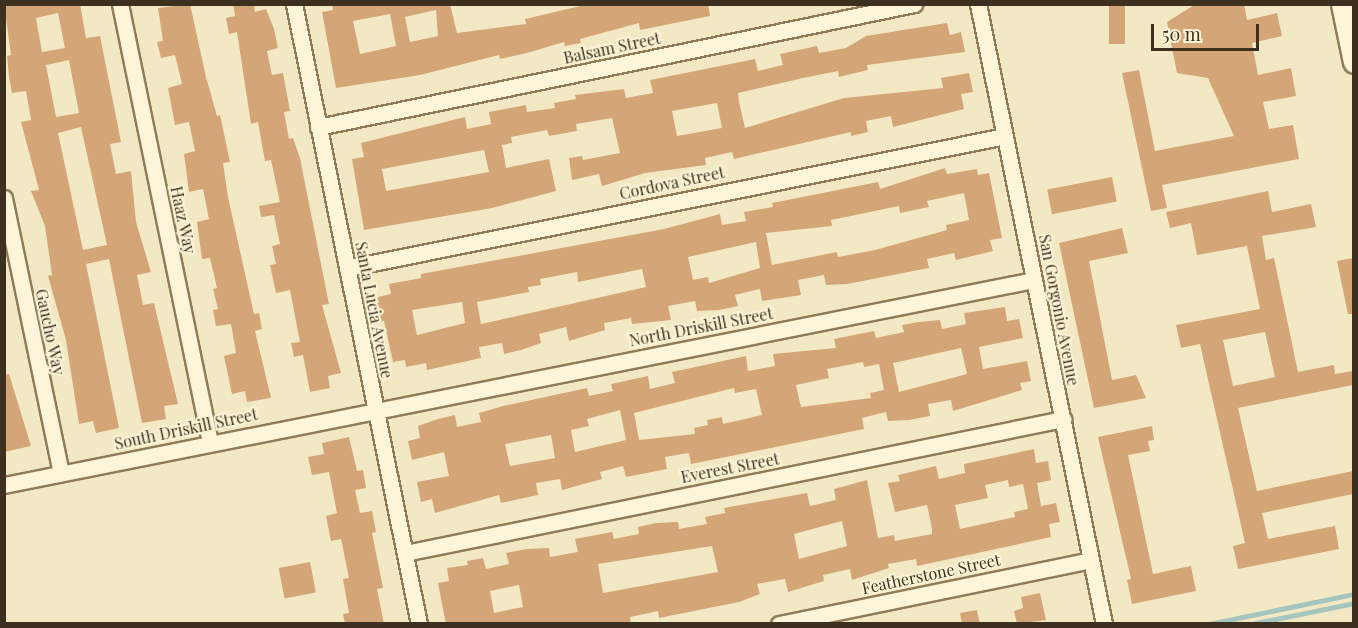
<!DOCTYPE html>
<style>
body{margin:0}
#map{position:relative;width:1358px;height:628px;overflow:hidden;background:#f2e9c4;font-family:"Playfair Display",serif}
div>[style]{position:absolute}
[style*='--x']{left:calc(var(--x)*1px);top:calc(var(--y)*1px);width:calc(var(--w)*1px);rotate:calc(var(--a)*1deg)}
.stream>*{height:4.5px;margin:-2.25px;padding:0 2.25px;transform-origin:2.25px;border-radius:2.25px;background:#a7c5bf}
.building>*{inset:0;background:#d4a677;transform-origin:0 0}
.roads{filter:drop-shadow(2px 0 #8f7b58) drop-shadow(-2px 0 #8f7b58) drop-shadow(0 2px #8f7b58) drop-shadow(0 -2px #8f7b58)}
.street>*{height:15px;margin:-7.5px;padding:0 7.5px;transform-origin:7.5px;border-radius:7.5px;background:#fcf5d9}
.secondary>*{height:21px;margin:-10.5px;padding:0 10.5px;transform-origin:10.5px;border-radius:10.5px;background:#fcf5d9}
span{translate:-50% -50%;white-space:nowrap;text-align:center;line-height:1.15;-webkit-text-stroke:4.5px #f9f2d5;paint-order:stroke}
.street-label{font-size:16px;color:#3e301e}
.frame{position:absolute;inset:0;border:6px solid #3e301e;pointer-events:none}
.scale{position:absolute;left:1151px;top:24px;width:108px;height:27px;box-sizing:border-box;border:3px solid #3e301e;border-top:0;padding-left:8px;font-size:18px;line-height:21px;white-space:nowrap;color:#3e301e;-webkit-text-stroke:4px #f9f2d5;paint-order:stroke}
</style>
<div id="map">
<div class="stream">
<div style="--x:1209;--y:624;--w:148;--a:-11.7"></div>
<div style="--x:1251;--y:624;--w:105;--a:-11.5"></div>
</div>
<div class="building">
<div style="clip-path:polygon(evenodd,4px 4px,80px 4px,86px 38px,100px 36px,121px 142px,110px 144px,116px 174px,131px 171px,136px 222px,151px 272px,137px 275px,143px 305px,154px 303px,178px 404px,164px 406px,166px 419px,142px 423px,109px 259px,86px 264px,119px 428px,96px 433px,93px 421px,79px 424px,66px 340px,48px 276px,52px 275px,45px 226px,31px 191px,39px 190px,21px 122px,31px 120px,26px 91px,12px 93px,9px 77px,7px 56px,11px 55px,4px 4px,58px 13px,65px 48px,42px 52px,36px 18px,58px 13px,4px 4px,69px 60px,79px 113px,56px 117px,46px 65px,69px 60px,4px 4px,81px 127px,107px 245px,83px 250px,58px 133px,81px 127px)"></div>
<div style="clip-path:polygon(190px 4px,206px 77px,217px 116px,220px 115px,230px 162px,223px 163px,228px 197px,254px 314px,259px 313px,262px 329px,255px 331px,271px 398px,247px 402px,245px 391px,232px 394px,224px 356px,236px 353px,231px 324px,216px 326px,213px 310px,218px 309px,213px 289px,217px 288px,210px 258px,202px 259px,197px 222px,209px 219px,203px 189px,189px 192px,184px 154px,195px 151px,189px 122px,175px 125px,168px 88px,182px 84px,175px 55px,161px 58px,157px 42px,163px 41px,158px 8px)"></div>
<div style="clip-path:polygon(233px 4px,254px 4px,255px 12px,266px 9px,274px 29px,278px 48px,267px 51px,272px 75px,283px 73px,290px 111px,284px 112px,289px 139px,293px 138px,300px 158px,329px 304px,322px 305px,341px 373px,328px 376px,330px 388px,310px 392px,303px 355px,294px 357px,291px 343px,300px 342px,290px 290px,276px 293px,270px 265px,276px 264px,272px 246px,280px 244px,274px 215px,261px 217px,259px 206px,280px 202px,271px 160px,265px 161px,258px 122px,251px 124px,237px 32px,229px 34px,226px 18px,235px 16px)"></div>
<div style="clip-path:polygon(evenodd,332px 4px,450px 4px,457px 33px,526px 24px,525px 19px,589px 4px,708px 4px,710px 16px,640px 30px,639px 23px,580px 39px,581px 43px,565px 46px,564px 42px,527px 53px,500px 59px,499px 55px,420px 75px,336px 88px,322px 12px,333px 10px,332px 4px,436px 10px,438px 36px,410px 42px,405px 17px,436px 10px,332px 4px,390px 14px,396px 46px,360px 54px,353px 21px,390px 14px)"></div>
<div style="left:1109px;top:4px;width:16px;height:40px"></div>
<div style="clip-path:polygon(1196px 4px,1244px 4px,1247px 20px,1277px 13px,1282px 36px,1252px 43px,1258px 75px,1291px 68px,1296px 96px,1263px 102px,1269px 129px,1293px 125px,1299px 159px,1162px 185px,1167px 208px,1151px 211px,1122px 73px,1139px 70px,1155px 151px,1234px 136px,1208px 78px,1177px 73px,1167px 22px)"></div>
<div style="clip-path:polygon(evenodd,947px 23px,950px 35px,961px 32px,965px 52px,867px 65px,868px 70px,839px 77px,838px 71px,803px 78px,738px 93px,739px 102px,745px 128px,844px 98px,943px 88px,941px 78px,969px 73px,973px 92px,961px 94px,964px 109px,893px 127px,891px 116px,866px 121px,868px 132px,851px 136px,851px 132px,734px 159px,732px 152px,705px 158px,706px 165px,645px 173px,602px 186px,599px 174px,572px 180px,569px 158px,582px 156px,583px 160px,620px 153px,612px 118px,576px 124px,577px 131px,549px 136px,547px 130px,511px 137px,512px 143px,502px 145px,506px 168px,549px 159px,556px 191px,492px 208px,364px 230px,352px 159px,364px 157px,361px 143px,465px 117px,467px 129px,491px 124px,489px 112px,526px 105px,527px 112px,555px 108px,554px 103px,576px 99px,575px 95px,624px 89px,626px 98px,653px 93px,650px 80px,755px 59px,758px 71px,783px 65px,780px 54px,817px 46px,819px 53px,846px 48px,866px 36px,947px 23px,717px 103px,722px 128px,677px 136px,672px 111px,717px 103px,947px 23px,484px 150px,489px 172px,386px 191px,382px 169px,484px 150px)"></div>
<div style="clip-path:polygon(evenodd,945px 168px,947px 174px,977px 169px,978px 175px,989px 173px,1002px 238px,990px 240px,993px 251px,956px 260px,954px 253px,927px 259px,929px 268px,847px 284px,826px 285px,824px 275px,798px 280px,801px 295px,762px 301px,760px 289px,735px 295px,738px 306px,719px 310px,697px 311px,695px 301px,668px 306px,671px 320px,632px 324px,631px 318px,604px 323px,605px 330px,569px 341px,566px 327px,539px 334px,541px 343px,521px 350px,504px 354px,502px 343px,479px 347px,481px 358px,427px 370px,426px 363px,406px 367px,405px 360px,393px 362px,384px 321px,378px 322px,373px 298px,391px 294px,389px 284px,421px 278px,421px 274px,664px 229px,720px 214px,722px 225px,746px 221px,744px 212px,773px 207px,772px 203px,878px 182px,880px 189px,945px 168px,964px 193px,969px 220px,946px 225px,947px 230px,875px 250px,838px 257px,837px 252px,772px 265px,766px 233px,832px 226px,831px 220px,899px 206px,900px 213px,929px 207px,927px 201px,964px 193px,945px 168px,756px 242px,760px 268px,709px 283px,708px 277px,693px 280px,688px 257px,756px 242px,945px 168px,642px 269px,646px 287px,481px 324px,477px 302px,529px 292px,528px 287px,541px 285px,540px 279px,577px 272px,578px 282px,642px 269px,945px 168px,462px 302px,465px 323px,417px 335px,412px 310px,462px 302px)"></div>
<div style="left:1112px;top:177px;width:25px;height:66px;rotate:79deg"></div>
<div style="clip-path:polygon(evenodd,1268px 191px,1272px 212px,1311px 204px,1316px 227px,1262px 236px,1266px 260px,1274px 258px,1298px 372px,1334px 365px,1335px 374px,1353px 371px,1353px 385px,1238px 408px,1257px 491px,1353px 471px,1353px 494px,1262px 513px,1268px 539px,1335px 526px,1339px 549px,1238px 569px,1233px 546px,1245px 543px,1200px 344px,1181px 348px,1176px 325px,1260px 309px,1247px 246px,1197px 255px,1191px 223px,1170px 228px,1166px 212px,1268px 191px,1265px 332px,1275px 377px,1233px 386px,1223px 340px,1265px 332px)"></div>
<div style="clip-path:polygon(1122px 228px,1128px 253px,1089px 261px,1112px 380px,1136px 375px,1146px 398px,1094px 408px,1059px 243px)"></div>
<div style="clip-path:polygon(1353px 258px,1353px 314px,1348px 314px,1337px 261px)"></div>
<div style="clip-path:polygon(evenodd,1005px 307px,1007px 321px,1019px 319px,1023px 338px,979px 347px,983px 369px,1027px 361px,1031px 381px,1020px 383px,1022px 390px,953px 411px,951px 400px,928px 404px,930px 416px,909px 420px,888px 421px,886px 412px,862px 418px,864px 429px,711px 460px,691px 464px,689px 453px,665px 457px,667px 469px,626px 477px,623px 466px,600px 472px,602px 479px,562px 490px,560px 479px,536px 483px,538px 495px,501px 503px,499px 495px,435px 513px,432px 499px,421px 502px,417px 482px,449px 476px,444px 452px,412px 460px,408px 441px,420px 438px,418px 426px,438px 419px,455px 415px,457px 427px,481px 422px,479px 413px,503px 406px,587px 388px,589px 396px,613px 391px,611px 384px,648px 376px,650px 389px,675px 383px,672px 372px,746px 356px,748px 371px,775px 366px,773px 354px,836px 348px,834px 339px,874px 331px,876px 338px,904px 332px,902px 325px,919px 322px,940px 320px,942px 329px,966px 324px,964px 313px,1005px 307px,961px 348px,967px 374px,899px 392px,893px 363px,961px 348px,1005px 307px,863px 362px,864px 367px,879px 364px,884px 390px,870px 393px,871px 398px,801px 407px,796px 385px,829px 378px,827px 369px,863px 362px,1005px 307px,734px 388px,735px 393px,756px 389px,762px 415px,723px 424px,722px 417px,707px 420px,708px 425px,694px 428px,695px 434px,639px 440px,634px 413px,734px 388px,1005px 307px,620px 410px,626px 440px,575px 452px,571px 430px,589px 426px,587px 419px,620px 410px,1005px 307px,551px 435px,555px 458px,510px 466px,505px 444px,551px 435px)"></div>
<div style="clip-path:polygon(9px 374px,31px 446px,4px 452px,4px 375px)"></div>
<div style="clip-path:polygon(1152px 426px,1154px 440px,1148px 441px,1150px 451px,1128px 455px,1153px 574px,1191px 566px,1196px 591px,1132px 604px,1127px 580px,1131px 579px,1098px 437px)"></div>
<div style="clip-path:polygon(349px 437px,357px 471px,363px 470px,366px 488px,355px 490px,360px 513px,372px 511px,376px 532px,372px 533px,383px 588px,377px 589px,384px 624px,345px 624px,343px 614px,349px 613px,343px 579px,349px 578px,341px 539px,331px 541px,326px 516px,337px 513px,329px 472px,312px 475px,308px 457px,324px 454px,322px 443px)"></div>
<div style="clip-path:polygon(evenodd,1034px 449px,1036px 463px,1048px 461px,1051px 480px,1037px 483px,1041px 506px,1056px 503px,1060px 522px,1049px 524px,1051px 537px,917px 566px,916px 559px,888px 564px,889px 568px,852px 580px,850px 569px,823px 575px,824px 581px,788px 592px,785px 579px,757px 584px,760px 594px,739px 602px,659px 618px,658px 611px,630px 617px,631px 624px,446px 624px,438px 583px,449px 581px,447px 568px,468px 565px,467px 561px,483px 558px,486px 569px,509px 564px,506px 553px,527px 549px,549px 548px,550px 557px,578px 552px,575px 539px,612px 532px,614px 539px,639px 534px,638px 527px,656px 523px,678px 522px,679px 529px,707px 524px,705px 517px,725px 513px,724px 508px,807px 493px,810px 506px,836px 500px,834px 489px,867px 480px,878px 538px,894px 535px,895px 541px,932px 534px,932px 529px,927px 505px,895px 512px,888px 483px,900px 481px,898px 475px,936px 466px,939px 479px,965px 473px,964px 464px,1034px 449px,1008px 480px,1009px 487px,1023px 484px,1028px 509px,1014px 512px,1015px 517px,960px 529px,955px 505px,988px 498px,985px 485px,1008px 480px,1034px 449px,842px 521px,847px 546px,799px 559px,794px 534px,842px 521px,1034px 449px,712px 546px,718px 572px,603px 593px,598px 564px,712px 546px,1034px 449px,519px 585px,523px 607px,494px 613px,490px 591px,519px 585px)"></div>
<div style="left:310px;top:562px;width:31px;height:32px;rotate:79deg"></div>
<div style="clip-path:polygon(1040px 593px,1046px 620px,1017px 624px,1014px 611px,1023px 608px,1021px 597px)"></div>
<div style="clip-path:polygon(977px 610px,980px 624px,962px 624px,960px 613px)"></div>
</div>
<div class="roads">
<div class="street">
<div style="--x:120;--y:4;--w:448;--a:78.4"></div>
<div style="--x:294;--y:4;--w:632;--a:78.6"></div>
<div style="--x:978;--y:4;--w:633;--a:78.51"></div>
<div style="--x:318;--y:127;--w:609;--a:-11.66"></div>
<div style="--x:4;--y:198;--w:281;--a:78.3"></div>
<div style="--x:347;--y:268;--w:671;--a:-11.34"></div>
<div style="--x:4;--y:485;--w:1050;--a:-11.26"></div>
<div style="--x:405;--y:553;--w:672;--a:-11.51"></div>
<div style="--x:779;--y:624;--w:318;--a:-11.6"></div>
</div>
<div class="secondary">
<div style="--x:1342;--y:4;--w:59;--a:78.3"></div>
</div>
</div>
<div class="street-label">
<span style="left:612px;top:48px;rotate:-12deg">Balsam Street</span>
<span style="left:672px;top:183px;rotate:-12deg">Cordova Street</span>
<span style="left:183px;top:220px;rotate:78deg">Haaz Way</span>
<span style="left:374px;top:310px;rotate:79deg">Santa Lucia Avenue</span>
<span style="left:1059px;top:310px;rotate:79deg">San Gorgonio Avenue</span>
<span style="left:701px;top:327px;rotate:-11deg">North Driskill Street</span>
<span style="left:50px;top:332px;rotate:78deg">Gaucho Way</span>
<span style="left:186px;top:429px;rotate:-12deg">South Driskill Street</span>
<span style="left:730px;top:468px;rotate:-11deg">Everest Street</span>
<span style="left:931px;top:574px;rotate:-12deg">Featherstone Street</span>
</div>
<div class="frame"></div>
<div class="scale">50 m</div>
</div>
